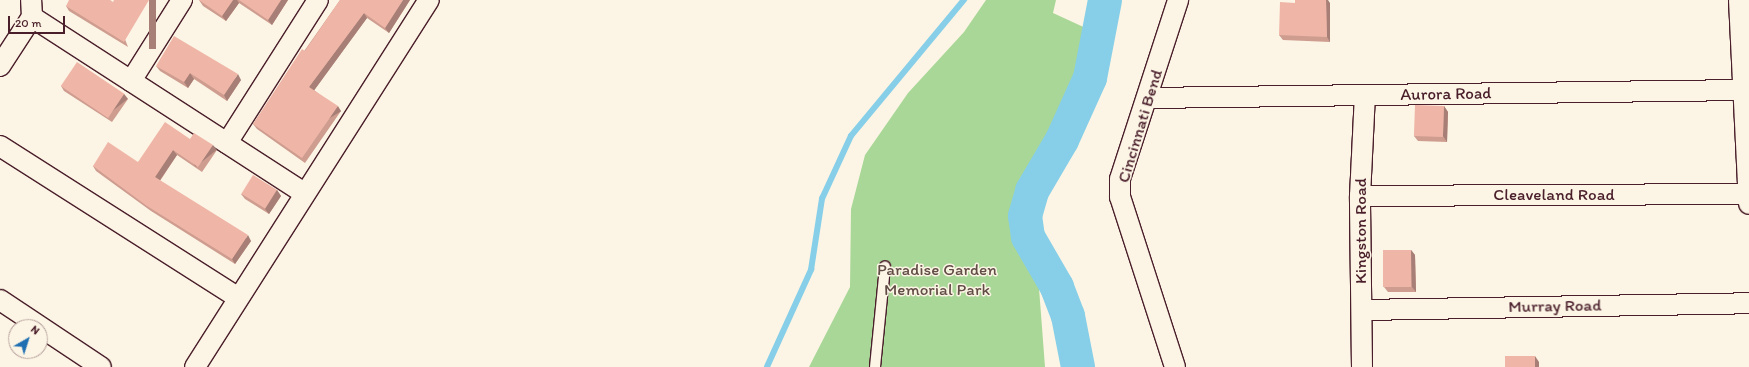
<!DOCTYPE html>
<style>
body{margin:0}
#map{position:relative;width:1749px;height:367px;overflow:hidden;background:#fcf5e5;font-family:Itim,sans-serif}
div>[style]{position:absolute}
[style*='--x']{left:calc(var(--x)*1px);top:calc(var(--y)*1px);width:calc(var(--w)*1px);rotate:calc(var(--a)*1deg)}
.green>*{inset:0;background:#a9d797}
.stream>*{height:5.5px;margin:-2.75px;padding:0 2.75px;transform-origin:2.75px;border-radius:2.75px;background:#87cfe8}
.river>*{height:34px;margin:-17px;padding:0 17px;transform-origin:17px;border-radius:17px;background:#87cfe8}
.roads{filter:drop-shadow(1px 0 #4a1f2b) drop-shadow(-1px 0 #4a1f2b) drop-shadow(0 1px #4a1f2b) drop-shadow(0 -1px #4a1f2b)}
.service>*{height:10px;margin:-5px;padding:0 5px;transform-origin:5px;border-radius:5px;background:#fcf5e5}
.minor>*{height:20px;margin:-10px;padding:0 10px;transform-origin:10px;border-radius:10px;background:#fcf5e5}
.wall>*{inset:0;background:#ce9d90}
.shaded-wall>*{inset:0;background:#a77f76;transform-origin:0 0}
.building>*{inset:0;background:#efb6a8;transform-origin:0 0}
span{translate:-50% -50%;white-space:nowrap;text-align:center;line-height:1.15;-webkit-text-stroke:3px #fcf5e5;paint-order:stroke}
.street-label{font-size:17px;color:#4a1f2b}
.park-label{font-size:17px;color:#624d46}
.north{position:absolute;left:8px;top:319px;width:40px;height:40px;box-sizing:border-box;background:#fcf5e5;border:1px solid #b59f9b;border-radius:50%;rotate:39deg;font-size:11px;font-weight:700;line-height:16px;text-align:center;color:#4a1f2b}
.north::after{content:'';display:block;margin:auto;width:14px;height:18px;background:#1f6fb2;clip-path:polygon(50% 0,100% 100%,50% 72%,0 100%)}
.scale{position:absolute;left:8px;top:16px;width:57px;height:18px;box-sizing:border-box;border:2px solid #4a1f2b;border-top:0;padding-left:5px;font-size:12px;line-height:14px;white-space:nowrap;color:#4a1f2b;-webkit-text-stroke:3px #fcf5e5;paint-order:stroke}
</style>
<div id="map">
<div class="green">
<div style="clip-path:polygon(986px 0,1056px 0,1053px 13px,1090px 30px,1070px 111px,1054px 151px,1012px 208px,1012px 234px,1039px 288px,1045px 367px,809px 367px,850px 287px,851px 209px,865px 155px,908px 93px,964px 32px)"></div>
</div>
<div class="stream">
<div style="--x:767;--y:367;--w:107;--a:-65.6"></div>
<div style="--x:811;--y:270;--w:72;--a:-81.2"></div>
<div style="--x:822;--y:199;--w:69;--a:-65.3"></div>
<div style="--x:851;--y:136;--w:177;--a:-50.3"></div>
</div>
<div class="river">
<div style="--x:1078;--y:367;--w:52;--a:-101.1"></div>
<div style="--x:1068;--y:316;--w:31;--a:-111"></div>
<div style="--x:1057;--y:287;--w:58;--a:-120.1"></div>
<div style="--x:1028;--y:237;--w:21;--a:-98"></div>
<div style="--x:1025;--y:216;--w:26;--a:-74"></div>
<div style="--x:1032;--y:191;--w:59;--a:-59.5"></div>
<div style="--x:1062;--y:140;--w:68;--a:-65.7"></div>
<div style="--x:1090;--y:78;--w:79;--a:-79.1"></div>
</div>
<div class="roads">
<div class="service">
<div style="--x:875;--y:367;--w:101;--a:-84.3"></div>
</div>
<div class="minor">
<div style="--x:1739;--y:0;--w:204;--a:87.2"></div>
<div style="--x:32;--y:17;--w:324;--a:32.9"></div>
<div style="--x:0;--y:66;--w:59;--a:-56.9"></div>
<div style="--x:32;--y:17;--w:17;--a:-93"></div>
<div style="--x:131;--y:81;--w:96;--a:-57.8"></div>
<div style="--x:1148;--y:98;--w:596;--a:-0.77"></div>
<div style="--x:227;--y:143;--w:169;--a:-57.5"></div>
<div style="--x:0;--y:146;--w:281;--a:32.5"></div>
<div style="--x:1360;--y:196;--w:388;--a:-0.3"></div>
<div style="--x:0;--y:300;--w:121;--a:33.6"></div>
<div style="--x:1362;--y:310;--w:387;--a:-1"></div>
<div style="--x:195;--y:367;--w:435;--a:-57.5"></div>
<div style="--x:1175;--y:367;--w:179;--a:-107.9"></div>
<div style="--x:1120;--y:197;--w:18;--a:-90"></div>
<div style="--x:1120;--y:179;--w:188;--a:-72"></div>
<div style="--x:1362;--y:367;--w:171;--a:-90.7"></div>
<div style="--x:1360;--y:196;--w:101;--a:-87.2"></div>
</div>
</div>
<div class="wall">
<div style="clip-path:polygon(110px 0,128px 47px,69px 11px,66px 6px)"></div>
<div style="clip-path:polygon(199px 0,288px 0,272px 25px,239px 3px,226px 21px,203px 6px)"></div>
<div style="clip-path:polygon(340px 0,410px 0,389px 33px,367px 18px,314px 90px,341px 111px,305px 163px,257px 129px,253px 124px)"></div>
<div style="clip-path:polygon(1295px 3px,1330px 3px,1330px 42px,1283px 40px,1279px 35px)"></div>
<div style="clip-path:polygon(156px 66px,241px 80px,227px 101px,194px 79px,188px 88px,160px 71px)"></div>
<div style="clip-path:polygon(61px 86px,124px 94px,128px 99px,112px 122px,64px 91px)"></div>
<div style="clip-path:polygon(1444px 106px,1448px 112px,1447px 142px,1418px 141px,1414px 136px)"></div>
<div style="clip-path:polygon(190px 139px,217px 150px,202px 172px,177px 155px,160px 181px,251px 241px,235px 264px,151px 211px,96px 171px,93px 166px,138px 162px)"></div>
<div style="clip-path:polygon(277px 190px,281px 196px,269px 214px,245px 199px,241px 194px)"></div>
<div style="clip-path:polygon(1411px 250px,1415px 255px,1416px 292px,1388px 292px,1384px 287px)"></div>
</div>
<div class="shaded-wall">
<div style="left:149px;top:0;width:7px;height:49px"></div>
<div style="clip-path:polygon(233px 0,237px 0,239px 3px,226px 21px,222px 16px)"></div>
<div style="clip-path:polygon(281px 0,288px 0,272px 25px,268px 20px)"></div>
<div style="clip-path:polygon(403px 0,410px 0,389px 33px,385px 28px)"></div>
<div style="clip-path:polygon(1326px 0,1328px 0,1330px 3px,1330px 42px,1327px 37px)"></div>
<div style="clip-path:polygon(364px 13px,367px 18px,313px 92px,309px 87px)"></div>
<div style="clip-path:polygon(190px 73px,194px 79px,188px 88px,184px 82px)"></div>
<div style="clip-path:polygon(238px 74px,241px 80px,227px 101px,224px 95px)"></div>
<div style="left:124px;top:94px;width:6px;height:28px;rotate:51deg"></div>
<div style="left:338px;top:106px;width:6px;height:63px;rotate:59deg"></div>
<div style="clip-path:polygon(1444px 106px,1448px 112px,1447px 142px,1443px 136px)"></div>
<div style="left:213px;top:145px;width:6px;height:27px;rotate:51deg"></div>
<div style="clip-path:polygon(173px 150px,177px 155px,158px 183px,155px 177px)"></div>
<div style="clip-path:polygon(277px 190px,281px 196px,269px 214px,265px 209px)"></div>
<div style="clip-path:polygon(248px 235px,251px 241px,235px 264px,232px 259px)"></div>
<div style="clip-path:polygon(1411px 250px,1415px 255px,1416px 292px,1412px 287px)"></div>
<div style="clip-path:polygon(1535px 356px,1539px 362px,1539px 367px,1535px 367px)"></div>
</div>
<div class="building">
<div style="clip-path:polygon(69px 0,110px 0,113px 2px,114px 0,149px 0,124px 42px,66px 6px)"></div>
<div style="clip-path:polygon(199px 0,233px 0,222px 16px)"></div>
<div style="clip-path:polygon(239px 0,281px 0,268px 20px)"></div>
<div style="clip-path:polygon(340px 0,403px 0,385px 28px,364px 13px,309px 87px,338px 106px,302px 158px,253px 124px,302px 49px,305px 51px)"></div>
<div style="clip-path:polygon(1295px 0,1326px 0,1327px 37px,1279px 35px,1280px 2px,1295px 3px)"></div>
<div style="clip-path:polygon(174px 36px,238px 74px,224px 95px,190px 73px,184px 82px,156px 66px)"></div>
<div style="left:77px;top:62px;width:57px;height:29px;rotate:34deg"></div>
<div style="left:1415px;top:105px;width:29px;height:31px;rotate:2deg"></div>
<div style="clip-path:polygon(165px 122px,190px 139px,194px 133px,213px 145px,198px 167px,173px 150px,155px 177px,248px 235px,232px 259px,147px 206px,93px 166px,108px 142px,138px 162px)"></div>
<div style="left:253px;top:175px;width:28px;height:22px;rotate:32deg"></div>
<div style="left:1383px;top:250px;width:28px;height:37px"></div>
<div style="left:1535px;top:356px;width:11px;height:30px;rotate:90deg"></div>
</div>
<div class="street-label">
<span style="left:1446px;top:94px;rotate:-1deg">Aurora Road</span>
<span style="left:1140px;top:126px;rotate:-73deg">Cincinnati Bend</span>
<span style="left:1554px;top:195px">Cleaveland Road</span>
<span style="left:1361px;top:231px;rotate:-90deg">Kingston Road</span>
<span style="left:1555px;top:306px;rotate:-1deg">Murray Road</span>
</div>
<div class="park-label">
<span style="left:937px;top:280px">Paradise Garden<br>Memorial Park</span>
</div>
<div class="north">N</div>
<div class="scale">20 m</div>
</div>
